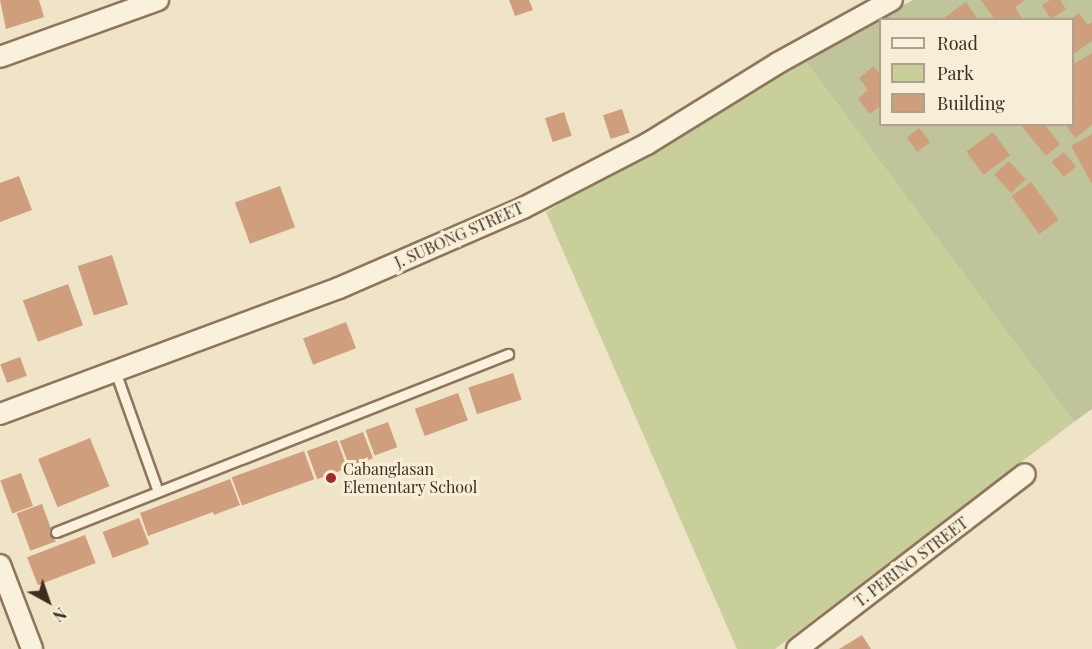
<!DOCTYPE html>
<style>
body{margin:0}
#map{position:relative;width:1092px;height:649px;overflow:hidden;background:#f0e4c8;font-family:"Playfair Display",serif}
div>[style]{position:absolute}
[style*='--x']{left:calc(var(--x)*1px);top:calc(var(--y)*1px);width:calc(var(--w)*1px);rotate:calc(var(--a)*1deg)}
.green>*{inset:0;background:#c9cf9b}
.cemetery>*{inset:0;background:#bfc49a}
.building>*{inset:0;background:#cf9f7d;transform-origin:0 0}
.roads{filter:drop-shadow(2px 0 #8d765c) drop-shadow(-2px 0 #8d765c) drop-shadow(0 2px #8d765c) drop-shadow(0 -2px #8d765c)}
.lane>*{height:9px;margin:-4.5px;padding:0 4.5px;transform-origin:4.5px;border-radius:4.5px;background:#faf1dc}
.street>*{height:20px;margin:-10px;padding:0 10px;transform-origin:10px;border-radius:10px;background:#faf1dc}
.dots>*{width:16px;height:16px;translate:-50% -50%;box-sizing:border-box;border:3px solid #f7eed8;border-radius:50%}
span{translate:-50% -50%;white-space:nowrap;text-align:center;line-height:1.15;-webkit-text-stroke:6px #f7eed8;paint-order:stroke}
.street-label{font-size:16px;color:#3d2e20}
.poi-label{font-size:16px;color:#3d2e20}
.left{translate:0 -50%;text-align:left}
.legend{position:absolute;left:879px;top:18px;width:195px;height:108px;box-sizing:border-box;background:#f7eed8;border:2px solid #ada18e;margin:0;padding:8px 10px;list-style:none;font-size:18px;color:#3d2e20}
.legend li{display:flex;align-items:center;gap:12px;height:30px}
.legend b{width:30px;border:2px solid #ada18e}
.north{position:absolute;left:18px;top:571px;width:60px;height:60px;-webkit-text-stroke:4px #f7eed8;paint-order:stroke;rotate:140deg;font-size:16px;font-weight:700;line-height:24px;text-align:center;color:#3d2e20}
.north::after{content:'';display:block;margin:auto;width:21px;height:27px;background:#3d2e20;clip-path:polygon(50% 0,100% 100%,50% 72%,0 100%)}
</style>
<div id="map">
<div class="green">
<div style="clip-path:polygon(803px 58px,1074px 422px,775px 649px,737px 649px,546px 212px)"></div>
</div>
<div class="cemetery">
<div style="clip-path:polygon(evenodd,913px 0,1092px 0,1092px 409px,1074px 422px,803px 58px,913px 0,880px 20px,1072px 20px,1072px 124px,880px 124px,880px 20px)"></div>
</div>
<div class="building">
<div style="clip-path:polygon(0 0,39px 0,44px 17px,6px 29px)"></div>
<div style="clip-path:polygon(509px 0,529px 0,533px 10px,515px 16px)"></div>
<div style="clip-path:polygon(981px 0,1025px 0,1015px 7px,1023px 20px,995px 20px)"></div>
<div style="clip-path:polygon(1050px 0,1060px 0,1066px 9px,1051px 19px,1042px 5px)"></div>
<div style="clip-path:polygon(966px 2px,976px 17px,972px 20px,941px 20px)"></div>
<div style="clip-path:polygon(1079px 13px,1088px 25px,1092px 22px,1092px 41px,1072px 55px,1072px 20px,1069px 20px)"></div>
<div style="clip-path:polygon(1092px 53px,1092px 125px,1075px 138px,1065px 124px,1072px 124px,1072px 102px,1079px 97px,1072px 101px,1072px 65px)"></div>
<div style="clip-path:polygon(874px 66px,880px 75px,880px 106px,870px 114px,858px 99px,868px 90px,859px 78px)"></div>
<div style="left:622px;top:109px;width:25px;height:20px;rotate:72deg"></div>
<div style="left:564px;top:112px;width:25px;height:20px;rotate:72deg"></div>
<div style="clip-path:polygon(1020px 124px,1049px 124px,1046px 126px,1060px 144px,1046px 156px)"></div>
<div style="left:919px;top:128px;width:18px;height:16px;rotate:52deg"></div>
<div style="left:993px;top:132px;width:29px;height:33px;rotate:54deg"></div>
<div style="clip-path:polygon(1092px 134px,1092px 184px,1071px 146px)"></div>
<div style="left:1064px;top:152px;width:19px;height:16px;rotate:51deg"></div>
<div style="left:1009px;top:161px;width:25px;height:20px;rotate:48deg"></div>
<div style="clip-path:polygon(19px 176px,32px 210px,0 222px,0 183px)"></div>
<div style="left:1031px;top:182px;width:47px;height:24px;rotate:54deg"></div>
<div style="left:280px;top:186px;width:44px;height:48px;rotate:70deg"></div>
<div style="left:112px;top:255px;width:52px;height:36px;rotate:72deg"></div>
<div style="left:68px;top:284px;width:44px;height:48px;rotate:70deg"></div>
<div style="left:346px;top:322px;width:28px;height:46px;rotate:69deg"></div>
<div style="left:20px;top:357px;width:20px;height:21px;rotate:70deg"></div>
<div style="left:513px;top:373px;width:28px;height:47px;rotate:72deg"></div>
<div style="left:458px;top:393px;width:29px;height:46px;rotate:70deg"></div>
<div style="left:388px;top:422px;width:27px;height:24px;rotate:70deg"></div>
<div style="left:363px;top:432px;width:28px;height:25px;rotate:69deg"></div>
<div style="left:90px;top:438px;width:52px;height:56px;rotate:68deg"></div>
<div style="left:337px;top:440px;width:30px;height:32px;rotate:70deg"></div>
<div style="left:304px;top:451px;width:30px;height:77px;rotate:70deg"></div>
<div style="left:21px;top:473px;width:35px;height:22px;rotate:70deg"></div>
<div style="clip-path:polygon(230px 479px,240px 505px,214px 515px,213px 512px,148px 536px,140px 513px)"></div>
<div style="left:42px;top:504px;width:40px;height:27px;rotate:70deg"></div>
<div style="left:139px;top:518px;width:28px;height:39px;rotate:69deg"></div>
<div style="left:85px;top:535px;width:30px;height:62px;rotate:69deg"></div>
<div style="clip-path:polygon(862px 635px,871px 649px,839px 649px)"></div>
</div>
<div class="roads">
<div class="lane">
<div style="--x:115;--y:371;--w:128;--a:70.4"></div>
<div style="--x:56;--y:532;--w:486;--a:-21.5"></div>
</div>
<div class="street">
<div style="--x:0;--y:57;--w:168;--a:-19.8"></div>
<div style="--x:0;--y:414;--w:362;--a:-20.4"></div>
<div style="--x:339;--y:288;--w:201;--a:-23.5"></div>
<div style="--x:523;--y:208;--w:140;--a:-27.3"></div>
<div style="--x:647;--y:144;--w:154;--a:-31.7"></div>
<div style="--x:778;--y:63;--w:130;--a:-28.9"></div>
<div style="--x:0;--y:565;--w:90;--a:69.1"></div>
<div style="--x:797;--y:649;--w:287;--a:-37.5"></div>
</div>
</div>
<div class="dots">
<div style="left:331px;top:478px;background:#9e2a2b"></div>
</div>
<div class="street-label">
<span style="left:459px;top:235px;rotate:-24deg">J. SUBONG STREET</span>
<span style="left:911px;top:562px;rotate:-37deg">T. PERINO STREET</span>
</div>
<div class="poi-label">
<span class="left" style="left:343px;top:478px">Cabanglasan<br>Elementary School</span>
</div>
<ul class="legend">
<li><b style="height:8px;background:#faf1dc"></b>Road</li>
<li><b style="height:16px;background:#c9cf9b"></b>Park</li>
<li><b style="height:16px;background:#cf9f7d"></b>Building</li>
</ul>
<div class="north">N</div>
</div>
